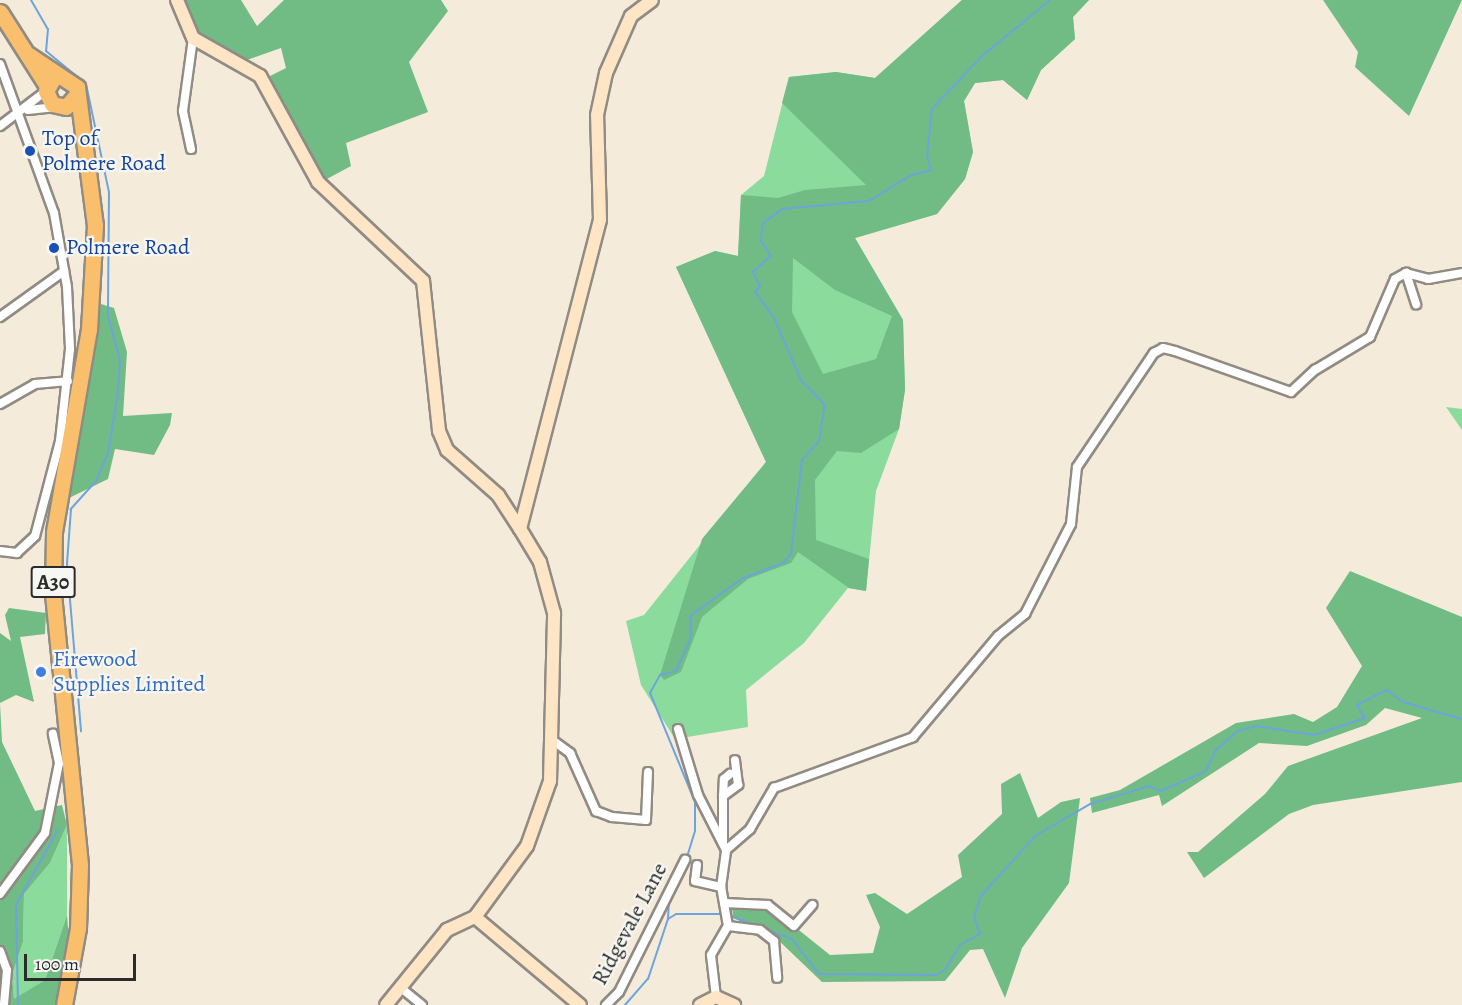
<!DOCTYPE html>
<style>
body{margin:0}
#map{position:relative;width:1462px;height:1005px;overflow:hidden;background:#f5ebdb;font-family:Alegreya,serif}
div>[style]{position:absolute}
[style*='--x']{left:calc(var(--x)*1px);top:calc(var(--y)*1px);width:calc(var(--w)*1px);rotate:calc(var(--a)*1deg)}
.green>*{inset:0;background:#8bdc9c}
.forest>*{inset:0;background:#70bc84}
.stream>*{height:2px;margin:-1px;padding:0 1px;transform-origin:1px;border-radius:1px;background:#6da4db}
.roads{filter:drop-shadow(2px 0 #908b83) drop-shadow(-2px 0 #908b83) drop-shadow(0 2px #908b83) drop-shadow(0 -2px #908b83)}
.street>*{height:8px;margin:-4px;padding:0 4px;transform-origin:4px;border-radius:4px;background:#fff}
.secondary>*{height:12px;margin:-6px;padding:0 6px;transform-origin:6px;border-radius:6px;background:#fde5c5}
.highway>*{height:15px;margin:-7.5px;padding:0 7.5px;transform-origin:7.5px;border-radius:7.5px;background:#f9bf6d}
.dots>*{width:16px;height:16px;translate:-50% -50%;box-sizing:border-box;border:3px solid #f6f6f2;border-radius:50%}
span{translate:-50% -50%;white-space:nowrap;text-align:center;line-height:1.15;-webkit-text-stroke:4.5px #f6f6f2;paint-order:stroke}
.shield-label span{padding:2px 4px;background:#f6f6f2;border:2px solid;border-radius:4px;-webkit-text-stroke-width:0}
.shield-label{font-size:21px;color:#2b2b2b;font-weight:700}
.transit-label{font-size:22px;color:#164399}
.left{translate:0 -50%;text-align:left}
.shop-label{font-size:22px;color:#366cbe}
.street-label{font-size:22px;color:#2b2b2b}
.scale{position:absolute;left:24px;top:954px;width:112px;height:27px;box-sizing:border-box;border:3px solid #2b2b2b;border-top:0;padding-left:8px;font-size:18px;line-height:21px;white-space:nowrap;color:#2b2b2b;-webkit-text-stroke:4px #f6f6f2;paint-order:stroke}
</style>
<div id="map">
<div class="green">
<div style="clip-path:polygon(962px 0,1089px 0,1073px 17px,1075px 39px,1041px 70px,1027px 100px,1003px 80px,975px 83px,964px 101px,973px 152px,965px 179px,937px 214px,855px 238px,903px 320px,905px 390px,899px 429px,876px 491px,866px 591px,848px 588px,804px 643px,746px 690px,748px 727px,675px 739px,641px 685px,626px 621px,644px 615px,766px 462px,676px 267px,715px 251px,738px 256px,741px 195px,764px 176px,789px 77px,836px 72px,875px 78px)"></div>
<div style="clip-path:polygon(1446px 407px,1462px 409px,1462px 430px)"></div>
<div style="clip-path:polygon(67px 825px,67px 915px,45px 980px,14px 1000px,12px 975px,23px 942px,24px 894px,50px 863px)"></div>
</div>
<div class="forest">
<div style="clip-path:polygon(182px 0,241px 0,257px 26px,284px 0,441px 0,448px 11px,409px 62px,428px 112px,346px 143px,351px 166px,325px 180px,294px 133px,270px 76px,286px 68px,281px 48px,247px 60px,208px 43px,192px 29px)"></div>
<div style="clip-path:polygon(evenodd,962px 0,1089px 0,1073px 17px,1075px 39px,1041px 70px,1027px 100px,1003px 80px,975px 83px,964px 101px,973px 152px,965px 179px,937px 214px,855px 238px,903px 320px,905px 390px,899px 429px,861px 453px,837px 451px,815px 480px,816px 540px,869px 559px,866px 591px,849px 588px,798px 552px,791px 563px,748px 579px,702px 617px,681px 672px,664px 680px,660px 675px,702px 539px,766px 462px,676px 267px,715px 251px,738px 256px,741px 195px,778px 198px,805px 190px,866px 185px,782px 103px,789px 77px,836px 72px,875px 78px,962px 0,793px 258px,835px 290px,892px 316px,876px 359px,823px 374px,792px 312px,793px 258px)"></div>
<div style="clip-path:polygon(1323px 0,1462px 0,1409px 116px,1355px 67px,1358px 52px)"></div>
<div style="clip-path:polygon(101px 304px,114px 308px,127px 352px,123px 416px,172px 413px,170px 425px,154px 455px,115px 449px,108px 479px,69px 498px)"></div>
<div style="clip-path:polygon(1350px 571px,1462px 617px,1462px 782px,1313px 805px,1289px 814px,1204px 878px,1187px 852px,1198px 852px,1265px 794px,1288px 766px,1422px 718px,1385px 708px,1366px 725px,1307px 746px,1259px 743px,1162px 806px,1159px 795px,1092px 813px,1090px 798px,1120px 790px,1236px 723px,1294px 714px,1313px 722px,1337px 707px,1362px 666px,1326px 608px)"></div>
<div style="clip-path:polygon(9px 608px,46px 613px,45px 634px,20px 637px,34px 702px,16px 695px,0 703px,2px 742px,35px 811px,62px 805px,67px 825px,50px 863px,24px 894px,23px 942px,12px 975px,14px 999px,45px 980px,67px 915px,69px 940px,59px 1005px,0 1005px,0 633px,11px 641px,5px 615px)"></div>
<div style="clip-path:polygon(1020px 773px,1038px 818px,1061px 802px,1080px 798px,1069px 883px,1022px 948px,1005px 998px,983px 949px,970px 950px,945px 981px,822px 982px,774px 936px,733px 918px,732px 905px,759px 908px,780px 915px,830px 955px,873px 953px,880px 927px,866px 895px,875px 893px,907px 914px,962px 877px,958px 855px,1002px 814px,1001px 784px)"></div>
</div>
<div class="stream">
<div style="--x:31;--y:0;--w:34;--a:60"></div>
<div style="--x:48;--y:29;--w:22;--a:95"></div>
<div style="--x:46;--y:51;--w:52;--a:39.5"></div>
<div style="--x:86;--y:84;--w:110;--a:78"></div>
<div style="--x:109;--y:192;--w:124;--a:90.5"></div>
<div style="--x:108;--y:316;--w:46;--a:74.7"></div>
<div style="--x:120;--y:360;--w:39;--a:94"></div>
<div style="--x:117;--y:399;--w:55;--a:99.5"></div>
<div style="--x:108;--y:453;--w:30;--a:113"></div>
<div style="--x:96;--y:481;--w:38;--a:132"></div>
<div style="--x:71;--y:509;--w:55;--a:94.2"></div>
<div style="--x:67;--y:564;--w:168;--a:85.2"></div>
<div style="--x:687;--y:857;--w:27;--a:-73"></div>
<div style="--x:695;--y:831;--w:29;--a:-90"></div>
<div style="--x:695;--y:802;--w:118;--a:-112.4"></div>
<div style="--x:650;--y:693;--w:21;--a:-61"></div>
<div style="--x:660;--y:675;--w:16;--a:-14"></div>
<div style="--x:676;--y:671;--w:37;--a:-66"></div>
<div style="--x:691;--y:637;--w:22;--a:-90"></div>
<div style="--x:691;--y:615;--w:64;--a:-35.4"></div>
<div style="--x:743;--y:578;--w:43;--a:-20.6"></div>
<div style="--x:783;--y:563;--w:12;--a:-48"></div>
<div style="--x:791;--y:554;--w:95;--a:-83.3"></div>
<div style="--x:802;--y:460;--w:25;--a:-48"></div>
<div style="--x:819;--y:441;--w:36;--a:-81"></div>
<div style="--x:825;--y:405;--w:35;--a:-134"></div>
<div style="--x:801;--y:380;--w:68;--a:-113.5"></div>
<div style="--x:774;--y:318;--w:32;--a:-126"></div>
<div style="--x:755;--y:292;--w:8;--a:-50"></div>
<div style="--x:760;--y:286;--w:16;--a:-117"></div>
<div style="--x:753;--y:272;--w:24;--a:-42"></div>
<div style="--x:771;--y:256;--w:18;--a:-124"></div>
<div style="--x:761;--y:241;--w:18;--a:-84"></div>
<div style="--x:763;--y:223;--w:24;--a:-36"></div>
<div style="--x:782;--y:209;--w:87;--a:-5.3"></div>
<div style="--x:869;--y:201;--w:49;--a:-31.8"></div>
<div style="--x:911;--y:175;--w:21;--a:-14"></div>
<div style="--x:931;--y:170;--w:15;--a:-106"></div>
<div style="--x:927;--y:156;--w:47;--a:-83.9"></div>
<div style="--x:932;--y:109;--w:71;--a:-46.7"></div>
<div style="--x:981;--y:57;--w:89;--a:-39.6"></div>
<div style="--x:728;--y:915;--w:68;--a:20.6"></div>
<div style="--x:792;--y:939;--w:44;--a:52.4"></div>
<div style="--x:819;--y:974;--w:117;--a:0.5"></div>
<div style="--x:936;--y:975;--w:10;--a:-29"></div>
<div style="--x:945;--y:970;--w:29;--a:-59"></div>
<div style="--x:960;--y:945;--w:23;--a:-29"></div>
<div style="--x:980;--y:934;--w:18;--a:-109"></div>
<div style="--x:974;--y:917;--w:22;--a:-72"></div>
<div style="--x:981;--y:896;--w:81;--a:-48"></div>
<div style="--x:1035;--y:836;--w:64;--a:-30.2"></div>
<div style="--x:1090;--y:804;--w:62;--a:-17"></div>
<div style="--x:1149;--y:786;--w:13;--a:23"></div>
<div style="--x:1161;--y:791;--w:49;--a:-24"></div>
<div style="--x:1206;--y:771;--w:22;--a:-66"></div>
<div style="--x:1215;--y:751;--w:28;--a:-42"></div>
<div style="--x:1236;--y:732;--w:21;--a:-17"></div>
<div style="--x:1256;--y:726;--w:59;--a:8.8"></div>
<div style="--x:1314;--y:735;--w:54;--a:-18.4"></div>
<div style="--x:1365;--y:718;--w:15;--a:-122"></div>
<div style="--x:1357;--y:705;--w:34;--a:-27"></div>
<div style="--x:1387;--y:690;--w:20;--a:37"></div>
<div style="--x:1403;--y:702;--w:61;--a:16.1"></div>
<div style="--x:668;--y:919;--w:21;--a:-87"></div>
<div style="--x:18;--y:1005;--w:100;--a:-91.1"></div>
<div style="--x:16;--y:905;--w:86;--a:-60.8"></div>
<div style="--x:625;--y:1005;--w:35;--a:-49"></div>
<div style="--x:648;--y:979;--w:63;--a:-71.6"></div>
<div style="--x:668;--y:919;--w:9;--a:-32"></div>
<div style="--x:676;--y:914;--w:47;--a:0"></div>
</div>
<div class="roads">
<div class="street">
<div style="--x:0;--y:64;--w:158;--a:70.1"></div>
<div style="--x:54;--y:213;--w:75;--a:80"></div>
<div style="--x:67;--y:287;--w:62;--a:87.2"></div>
<div style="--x:70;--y:349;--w:93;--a:96.2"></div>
<div style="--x:60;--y:441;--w:98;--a:104.7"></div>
<div style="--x:35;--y:536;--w:25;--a:137"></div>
<div style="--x:17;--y:553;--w:17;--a:-173"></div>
<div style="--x:28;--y:110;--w:28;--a:-6"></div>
<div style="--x:0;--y:126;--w:58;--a:-37.3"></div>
<div style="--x:191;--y:149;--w:39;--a:-102"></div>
<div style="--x:183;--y:111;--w:74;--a:-82.2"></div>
<div style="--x:1406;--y:273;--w:33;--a:72"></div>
<div style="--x:0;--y:317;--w:79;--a:-35.7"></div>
<div style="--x:0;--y:404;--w:40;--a:-29.7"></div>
<div style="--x:35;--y:384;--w:33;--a:-5"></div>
<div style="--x:678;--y:729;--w:69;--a:73.1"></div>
<div style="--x:698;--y:795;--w:62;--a:63"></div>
<div style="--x:555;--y:742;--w:19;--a:36"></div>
<div style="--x:570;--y:753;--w:64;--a:65.9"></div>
<div style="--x:596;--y:811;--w:17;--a:21"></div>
<div style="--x:612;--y:817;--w:34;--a:5"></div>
<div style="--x:646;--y:820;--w:48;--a:-87.6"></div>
<div style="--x:723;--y:796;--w:17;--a:-87"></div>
<div style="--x:724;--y:779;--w:8;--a:-40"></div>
<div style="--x:723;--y:843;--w:47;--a:-90"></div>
<div style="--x:723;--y:796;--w:19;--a:-36"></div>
<div style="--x:738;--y:785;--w:25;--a:-97"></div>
<div style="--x:726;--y:850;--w:32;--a:-41"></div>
<div style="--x:750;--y:829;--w:48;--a:-59.7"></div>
<div style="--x:774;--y:788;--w:148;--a:-20.1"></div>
<div style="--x:913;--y:737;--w:132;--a:-49.9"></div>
<div style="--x:998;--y:636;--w:35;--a:-39"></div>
<div style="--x:1025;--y:614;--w:101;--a:-62.9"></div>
<div style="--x:1071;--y:524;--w:57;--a:-84"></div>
<div style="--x:1077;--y:467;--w:138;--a:-56"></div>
<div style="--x:1154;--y:353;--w:10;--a:-29"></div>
<div style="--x:1163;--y:348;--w:12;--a:14"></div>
<div style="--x:1175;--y:351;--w:123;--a:19.5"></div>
<div style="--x:1291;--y:392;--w:33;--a:-43"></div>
<div style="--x:1315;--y:370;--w:64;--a:-31"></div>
<div style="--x:1370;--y:337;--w:63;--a:-66.7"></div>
<div style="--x:1395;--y:279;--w:13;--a:-29"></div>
<div style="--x:1406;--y:273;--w:23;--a:15"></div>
<div style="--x:1428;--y:279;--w:35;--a:-10"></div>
<div style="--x:697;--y:865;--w:16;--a:97"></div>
<div style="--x:695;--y:881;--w:27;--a:13"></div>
<div style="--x:0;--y:894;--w:76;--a:-53.6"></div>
<div style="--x:45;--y:833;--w:71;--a:-78.7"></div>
<div style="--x:59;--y:763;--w:30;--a:-102"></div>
<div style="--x:724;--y:903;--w:44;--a:2.6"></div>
<div style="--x:768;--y:905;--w:33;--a:39"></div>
<div style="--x:794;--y:926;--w:28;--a:-49"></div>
<div style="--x:728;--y:926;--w:32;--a:7"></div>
<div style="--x:760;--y:930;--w:18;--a:38"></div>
<div style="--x:774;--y:941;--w:37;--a:85"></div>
<div style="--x:0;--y:951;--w:20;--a:70"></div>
<div style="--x:7;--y:970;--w:35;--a:95"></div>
<div style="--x:401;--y:988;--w:27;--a:39"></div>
<div style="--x:716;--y:997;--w:42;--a:-96.8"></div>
<div style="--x:711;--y:955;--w:34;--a:-60"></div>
<div style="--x:728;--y:926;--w:40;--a:-100"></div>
<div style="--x:721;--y:887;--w:37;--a:-82"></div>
<div style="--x:606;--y:1005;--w:18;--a:-45"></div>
<div style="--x:619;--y:992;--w:148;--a:-63.4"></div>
</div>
<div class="secondary">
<div style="--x:177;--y:0;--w:41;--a:67.2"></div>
<div style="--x:193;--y:38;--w:77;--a:29.6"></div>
<div style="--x:260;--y:76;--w:121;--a:61.3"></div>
<div style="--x:318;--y:182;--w:144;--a:43.3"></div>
<div style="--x:423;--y:281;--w:151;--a:83.9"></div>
<div style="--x:439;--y:431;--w:21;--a:67"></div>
<div style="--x:447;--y:450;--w:68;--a:41.4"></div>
<div style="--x:498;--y:495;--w:40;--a:57.1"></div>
<div style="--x:475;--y:917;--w:88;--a:-53.8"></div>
<div style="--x:527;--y:846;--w:69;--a:-70.5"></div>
<div style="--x:550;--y:781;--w:168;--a:-88.6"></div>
<div style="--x:554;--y:613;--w:53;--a:-105.4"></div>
<div style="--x:540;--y:562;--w:39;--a:-121"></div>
<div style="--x:520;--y:529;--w:319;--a:-75.5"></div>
<div style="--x:600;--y:220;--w:105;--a:-91.6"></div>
<div style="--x:597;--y:115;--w:43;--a:-77.9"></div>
<div style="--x:606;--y:73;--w:62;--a:-66.3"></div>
<div style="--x:631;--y:16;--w:26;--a:-37"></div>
<div style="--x:475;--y:917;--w:137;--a:40"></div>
<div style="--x:386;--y:1005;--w:97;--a:-50.9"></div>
<div style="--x:447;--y:930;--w:31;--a:-25"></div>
<div style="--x:700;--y:1005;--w:18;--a:-27"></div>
<div style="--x:716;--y:997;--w:20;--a:24"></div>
</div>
<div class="highway">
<div style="--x:0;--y:12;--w:88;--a:57.6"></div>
<div style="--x:29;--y:55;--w:58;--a:33.7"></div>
<div style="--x:77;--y:87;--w:139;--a:82.6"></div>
<div style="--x:95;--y:225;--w:104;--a:93.3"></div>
<div style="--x:89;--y:329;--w:206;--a:99.8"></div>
<div style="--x:54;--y:532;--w:62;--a:90.9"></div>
<div style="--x:53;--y:594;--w:272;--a:84.3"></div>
<div style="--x:80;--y:865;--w:63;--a:91.8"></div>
<div style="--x:78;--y:928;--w:78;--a:100.3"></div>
<div style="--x:53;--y:79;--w:14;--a:120"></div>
<div style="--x:46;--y:91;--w:14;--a:65"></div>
<div style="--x:52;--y:104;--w:14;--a:12"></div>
<div style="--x:66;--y:107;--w:17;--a:-50"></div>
</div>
</div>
<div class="dots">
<div style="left:30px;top:151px;background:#1a4fb4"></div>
<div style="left:54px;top:248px;background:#1a4fb4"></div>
<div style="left:41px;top:672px;background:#3f7fe0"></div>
</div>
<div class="shield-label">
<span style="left:53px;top:582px">A30</span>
</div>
<div class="transit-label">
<span class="left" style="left:42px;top:151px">Top of<br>Polmere Road</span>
<span class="left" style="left:66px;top:248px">Polmere Road</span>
</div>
<div class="shop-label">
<span class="left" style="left:53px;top:672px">Firewood<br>Supplies Limited</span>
</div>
<div class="street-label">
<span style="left:630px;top:924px;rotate:-62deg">Ridgevale Lane</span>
</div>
<div class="scale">100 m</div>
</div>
